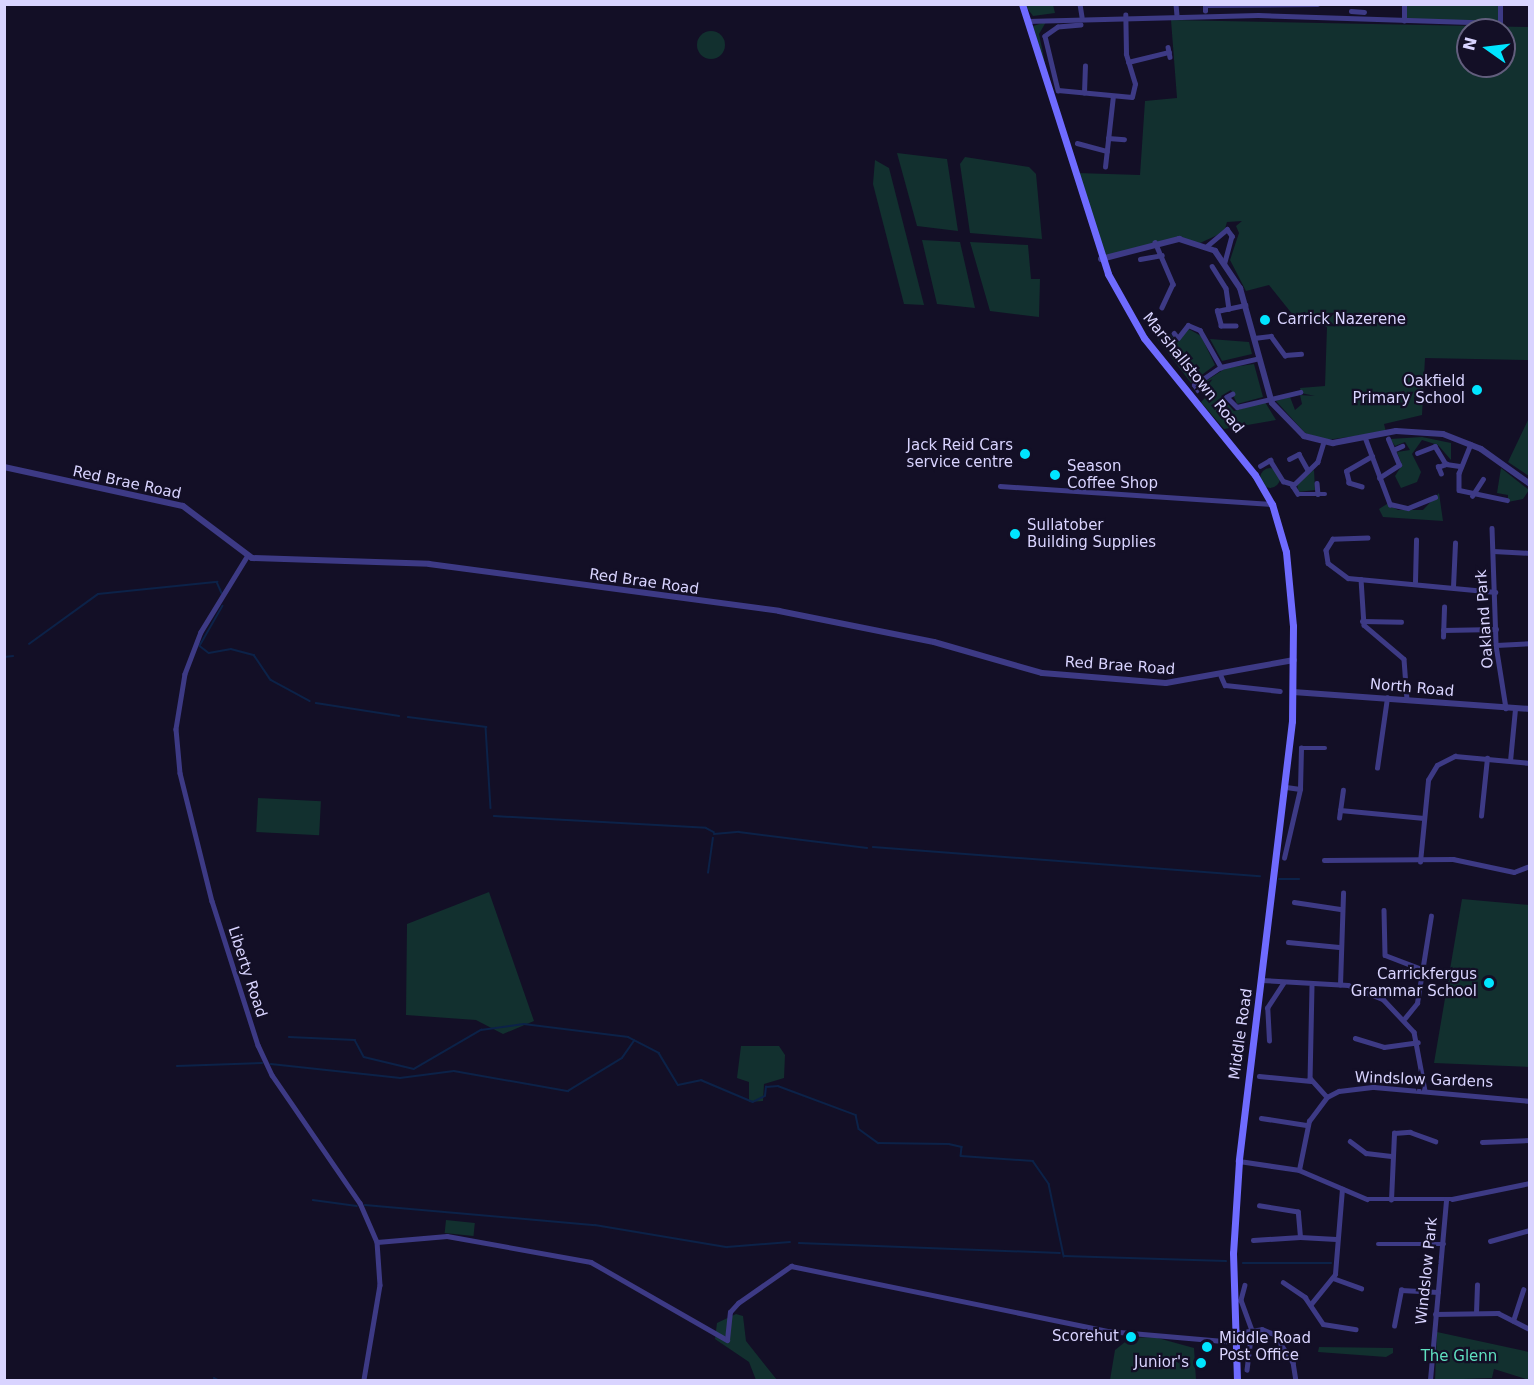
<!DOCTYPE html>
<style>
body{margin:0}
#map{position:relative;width:1534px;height:1385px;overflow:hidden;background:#130f26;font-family:"DejaVu Sans",sans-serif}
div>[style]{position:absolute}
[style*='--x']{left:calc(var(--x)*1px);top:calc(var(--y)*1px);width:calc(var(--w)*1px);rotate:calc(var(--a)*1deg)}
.green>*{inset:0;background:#12302f;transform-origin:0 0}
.round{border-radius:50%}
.stream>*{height:1.5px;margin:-0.75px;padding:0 0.75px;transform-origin:0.75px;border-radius:0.75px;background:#0c2248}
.minor>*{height:4.5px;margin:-2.25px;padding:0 2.25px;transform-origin:2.25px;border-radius:2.25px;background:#3d3a85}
.tertiary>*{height:6px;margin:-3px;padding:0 3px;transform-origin:3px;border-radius:3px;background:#3d3a85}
.secondary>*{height:7px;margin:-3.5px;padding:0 3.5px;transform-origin:3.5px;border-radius:3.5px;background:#6f6bff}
.dots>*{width:16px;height:16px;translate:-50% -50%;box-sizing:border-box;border:3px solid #130f26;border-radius:50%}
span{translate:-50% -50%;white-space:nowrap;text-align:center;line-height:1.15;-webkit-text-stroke:4.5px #130f26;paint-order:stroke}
.poi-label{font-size:15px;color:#d9d4ff}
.left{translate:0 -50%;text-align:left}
.right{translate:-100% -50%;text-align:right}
.street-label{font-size:15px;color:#d9d4ff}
.park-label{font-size:15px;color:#5fe0c0}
.frame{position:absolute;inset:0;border:6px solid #d9d4ff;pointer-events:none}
.north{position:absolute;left:1456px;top:18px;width:60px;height:60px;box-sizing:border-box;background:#130f26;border:2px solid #625e7d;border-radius:50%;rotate:284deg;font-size:16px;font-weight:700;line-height:24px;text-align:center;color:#d9d4ff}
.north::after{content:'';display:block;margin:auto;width:21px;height:27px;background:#00e5ff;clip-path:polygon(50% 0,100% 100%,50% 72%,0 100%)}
</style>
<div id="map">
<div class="green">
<div style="clip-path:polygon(1025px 5px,1053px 5px,1055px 13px,1033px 16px)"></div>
<div style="left:1404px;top:5px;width:96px;height:16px"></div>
<div style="clip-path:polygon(evenodd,1171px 20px,1529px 27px,1529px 360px,1425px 358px,1422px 415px,1384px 424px,1386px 432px,1326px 440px,1305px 433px,1276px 401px,1290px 397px,1295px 410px,1302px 404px,1300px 395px,1315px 396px,1301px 393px,1300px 388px,1325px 386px,1327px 327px,1293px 315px,1269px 285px,1246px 291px,1230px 260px,1239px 233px,1236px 226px,1242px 221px,1227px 222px,1224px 232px,1200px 243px,1179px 239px,1101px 259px,1033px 26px,1046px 22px,1039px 34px,1047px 73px,1077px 173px,1140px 175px,1145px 101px,1177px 98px,1171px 20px,1468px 30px,1504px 30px,1504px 66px,1468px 66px,1468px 30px)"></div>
<div class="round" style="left:697px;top:31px;width:28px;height:28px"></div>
<div style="clip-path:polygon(897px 153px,947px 159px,958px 231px,917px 226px)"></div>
<div style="clip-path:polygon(965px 157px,1029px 167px,1036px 174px,1042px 239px,970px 233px,960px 164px)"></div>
<div style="clip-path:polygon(875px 160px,889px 168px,924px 305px,904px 304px,873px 184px)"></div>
<div style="clip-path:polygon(922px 240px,960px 242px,975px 308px,937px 304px)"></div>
<div style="clip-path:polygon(970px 242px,1028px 245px,1031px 279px,1040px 279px,1039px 317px,990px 311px)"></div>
<div style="clip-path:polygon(1187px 328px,1201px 336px,1215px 365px,1191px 383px,1155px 336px,1170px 334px,1177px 343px)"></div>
<div style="clip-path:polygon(1210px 339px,1249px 342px,1252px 354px,1222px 361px)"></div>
<div style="clip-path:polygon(1254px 364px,1263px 397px,1237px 404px,1231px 390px,1221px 396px,1234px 411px,1265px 402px,1276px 420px,1224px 429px,1201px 402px,1205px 398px,1198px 386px,1226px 368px)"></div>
<div style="clip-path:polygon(1529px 418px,1529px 476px,1508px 462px)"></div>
<div style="clip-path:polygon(1422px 437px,1451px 443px,1451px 460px,1438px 445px,1422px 440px,1412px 454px,1421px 472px,1417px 482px,1401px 488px,1395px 476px,1402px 465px,1397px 452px,1410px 450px,1405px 442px,1395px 446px,1390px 439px)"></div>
<div class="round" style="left:1260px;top:468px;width:20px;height:20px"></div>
<div style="clip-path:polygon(1501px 468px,1529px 490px,1523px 499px,1508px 502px,1508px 495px,1497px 493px)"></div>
<div style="clip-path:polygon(1314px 470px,1315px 490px,1298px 492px,1297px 480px)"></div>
<div style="clip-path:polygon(1439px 493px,1443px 521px,1383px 517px,1379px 509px,1387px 504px,1398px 510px,1423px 510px)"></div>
<div style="left:258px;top:798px;width:63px;height:34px;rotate:3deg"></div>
<div style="clip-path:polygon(489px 892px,534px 1021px,503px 1034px,476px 1020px,406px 1015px,407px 924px)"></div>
<div style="clip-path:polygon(1462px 899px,1529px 905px,1529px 1067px,1434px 1063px)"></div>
<div style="clip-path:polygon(741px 1046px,779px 1046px,785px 1055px,784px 1078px,764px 1084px,763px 1101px,749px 1102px,749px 1082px,737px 1078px)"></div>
<div style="left:446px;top:1220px;width:29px;height:13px;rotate:6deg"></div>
<div style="clip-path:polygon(736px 1314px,743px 1316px,746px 1341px,777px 1380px,756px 1380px,749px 1362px,715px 1339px,717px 1323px)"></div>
<div style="clip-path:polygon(1437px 1332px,1529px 1352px,1529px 1380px,1494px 1369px,1492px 1378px,1435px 1380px)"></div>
<div style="clip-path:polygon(1154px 1337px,1194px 1348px,1196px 1380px,1110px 1380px,1115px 1350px,1130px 1338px)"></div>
<div style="clip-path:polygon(1319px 1347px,1393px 1348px,1393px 1353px,1386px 1357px,1318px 1352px)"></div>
</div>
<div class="stream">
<div style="--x:223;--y:606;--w:46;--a:119.9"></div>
<div style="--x:200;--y:646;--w:11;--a:38"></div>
<div style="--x:209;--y:653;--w:22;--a:-10"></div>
<div style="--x:231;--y:649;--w:24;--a:15"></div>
<div style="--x:254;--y:655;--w:30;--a:56"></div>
<div style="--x:271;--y:680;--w:44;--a:28.3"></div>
<div style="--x:29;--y:644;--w:85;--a:-35.9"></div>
<div style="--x:98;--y:594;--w:120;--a:-5.8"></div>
<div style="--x:217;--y:582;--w:12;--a:66"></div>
<div style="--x:4;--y:657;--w:9;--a:-6"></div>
<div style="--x:316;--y:703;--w:84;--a:8.9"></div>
<div style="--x:408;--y:717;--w:79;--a:7.3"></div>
<div style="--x:486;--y:727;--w:81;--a:86.5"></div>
<div style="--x:494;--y:816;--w:212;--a:3.2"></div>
<div style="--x:706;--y:828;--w:9;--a:27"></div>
<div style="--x:714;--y:834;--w:25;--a:-5"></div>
<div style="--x:739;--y:832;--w:129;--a:7.1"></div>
<div style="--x:873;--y:847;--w:388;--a:4.3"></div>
<div style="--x:708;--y:873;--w:35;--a:-82"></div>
<div style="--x:1279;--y:879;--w:20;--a:0"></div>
<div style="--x:289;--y:1037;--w:66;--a:2.6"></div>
<div style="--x:355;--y:1040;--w:19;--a:62"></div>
<div style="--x:364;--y:1057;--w:51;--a:13.5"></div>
<div style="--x:414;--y:1069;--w:78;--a:-30.2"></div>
<div style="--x:481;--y:1030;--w:43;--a:-7.9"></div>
<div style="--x:524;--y:1024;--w:105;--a:7.1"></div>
<div style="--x:628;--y:1037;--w:35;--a:27"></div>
<div style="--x:659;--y:1053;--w:37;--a:59"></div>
<div style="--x:678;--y:1085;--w:24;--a:-12"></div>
<div style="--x:701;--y:1080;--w:56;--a:22.9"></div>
<div style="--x:753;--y:1102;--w:13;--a:-27"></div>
<div style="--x:765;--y:1096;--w:9;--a:-84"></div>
<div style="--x:766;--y:1087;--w:12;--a:-5"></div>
<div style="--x:778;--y:1086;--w:83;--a:20.4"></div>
<div style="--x:856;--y:1115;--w:14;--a:78"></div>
<div style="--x:859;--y:1129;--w:24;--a:36"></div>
<div style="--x:878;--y:1143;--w:71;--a:0.8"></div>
<div style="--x:949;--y:1144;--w:13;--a:13"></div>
<div style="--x:962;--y:1147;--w:9;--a:96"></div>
<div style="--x:961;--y:1156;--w:72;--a:4"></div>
<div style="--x:1033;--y:1161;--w:28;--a:55"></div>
<div style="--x:1049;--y:1184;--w:74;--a:78.2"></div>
<div style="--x:1064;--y:1256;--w:162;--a:1.8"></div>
<div style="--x:271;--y:1064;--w:130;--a:6.2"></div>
<div style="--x:400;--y:1078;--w:54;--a:-7.4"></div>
<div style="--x:454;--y:1071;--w:116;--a:10"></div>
<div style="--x:568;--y:1091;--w:63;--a:-31.4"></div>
<div style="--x:622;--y:1058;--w:21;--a:-55"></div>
<div style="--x:177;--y:1066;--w:85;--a:-2"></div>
<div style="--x:313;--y:1200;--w:44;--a:7.8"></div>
<div style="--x:365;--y:1205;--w:231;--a:5"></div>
<div style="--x:595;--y:1225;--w:134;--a:9.5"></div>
<div style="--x:727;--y:1247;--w:63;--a:-4.5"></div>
<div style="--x:799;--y:1243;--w:261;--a:2.2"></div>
<div style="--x:1243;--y:1263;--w:88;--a:0"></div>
<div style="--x:214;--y:1378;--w:4;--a:27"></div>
</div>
<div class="minor">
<div style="--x:1080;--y:4;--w:13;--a:81"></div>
<div style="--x:1176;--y:4;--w:11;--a:85"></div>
<div style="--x:1205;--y:11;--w:6;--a:-90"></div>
<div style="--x:1205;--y:5;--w:112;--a:-0.5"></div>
<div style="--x:1351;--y:11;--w:13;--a:4"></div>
<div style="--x:1027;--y:21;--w:231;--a:-1.5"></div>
<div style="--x:1258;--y:15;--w:242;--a:1.9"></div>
<div style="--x:1500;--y:23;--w:19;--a:-90"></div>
<div style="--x:1404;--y:21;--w:17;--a:-90"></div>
<div style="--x:1081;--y:25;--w:23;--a:175"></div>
<div style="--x:1058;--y:27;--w:16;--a:145"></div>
<div style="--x:1045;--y:36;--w:56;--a:76.5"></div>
<div style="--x:1058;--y:90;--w:74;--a:5.4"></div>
<div style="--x:1132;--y:97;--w:13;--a:-77"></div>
<div style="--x:1135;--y:84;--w:31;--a:-107"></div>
<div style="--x:1126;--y:54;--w:39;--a:-91"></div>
<div style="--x:1168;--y:47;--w:10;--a:79"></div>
<div style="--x:1128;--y:62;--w:42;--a:-13.7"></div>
<div style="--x:1084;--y:93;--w:27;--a:-88"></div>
<div style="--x:1108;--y:138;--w:16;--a:4"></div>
<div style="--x:1077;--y:143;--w:31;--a:15"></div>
<div style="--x:1105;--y:167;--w:71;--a:-83.6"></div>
<div style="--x:1155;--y:242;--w:46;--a:66.8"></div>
<div style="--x:1173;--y:284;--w:26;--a:115"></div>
<div style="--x:1207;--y:246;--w:26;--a:-40"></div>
<div style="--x:1227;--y:229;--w:9;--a:54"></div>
<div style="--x:1232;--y:236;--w:28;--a:105"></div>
<div style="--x:1140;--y:259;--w:22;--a:-10"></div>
<div style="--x:1212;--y:266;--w:26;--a:58"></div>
<div style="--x:1226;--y:288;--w:21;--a:82"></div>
<div style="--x:1236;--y:326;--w:15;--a:180"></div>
<div style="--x:1221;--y:326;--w:16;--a:-105"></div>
<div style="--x:1217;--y:311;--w:29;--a:-12"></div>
<div style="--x:1174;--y:333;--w:6;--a:51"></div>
<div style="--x:1178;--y:338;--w:16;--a:-52"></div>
<div style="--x:1188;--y:325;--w:13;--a:23"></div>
<div style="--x:1200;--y:330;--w:43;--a:60.4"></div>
<div style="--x:1254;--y:338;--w:17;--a:-7"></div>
<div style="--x:1271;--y:336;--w:24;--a:54"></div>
<div style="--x:1285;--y:355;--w:16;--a:-4"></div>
<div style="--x:1198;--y:391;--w:7;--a:-124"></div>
<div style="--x:1194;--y:385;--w:32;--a:-34"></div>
<div style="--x:1221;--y:367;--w:39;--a:-13"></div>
<div style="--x:1233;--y:394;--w:7;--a:153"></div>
<div style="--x:1227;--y:397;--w:14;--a:45"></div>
<div style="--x:1237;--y:407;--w:65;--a:-13.4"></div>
<div style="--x:1365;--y:437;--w:72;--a:69.5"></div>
<div style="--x:1390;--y:504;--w:18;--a:13"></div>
<div style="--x:1408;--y:508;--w:29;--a:-22"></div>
<div style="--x:1324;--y:442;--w:21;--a:107"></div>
<div style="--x:1318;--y:462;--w:35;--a:136"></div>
<div style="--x:1293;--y:486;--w:9;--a:58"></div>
<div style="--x:1298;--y:494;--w:27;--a:0"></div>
<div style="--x:1471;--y:444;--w:31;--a:112"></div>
<div style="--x:1459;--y:473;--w:17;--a:90"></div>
<div style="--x:1459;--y:490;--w:49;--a:11.8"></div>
<div style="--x:1393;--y:450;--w:10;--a:-24"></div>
<div style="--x:1417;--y:453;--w:19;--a:-21"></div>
<div style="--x:1435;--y:446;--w:21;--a:59"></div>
<div style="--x:1289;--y:459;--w:11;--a:-27"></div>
<div style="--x:1299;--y:454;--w:18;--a:61"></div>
<div style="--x:1260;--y:466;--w:12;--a:-31"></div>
<div style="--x:1270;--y:460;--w:25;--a:58"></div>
<div style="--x:1283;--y:481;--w:10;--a:17"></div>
<div style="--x:1441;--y:474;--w:8;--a:-113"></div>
<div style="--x:1438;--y:467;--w:9;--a:-21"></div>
<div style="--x:1446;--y:464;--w:15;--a:8"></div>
<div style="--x:1379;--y:478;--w:24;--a:-33"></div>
<div style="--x:1399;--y:465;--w:28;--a:-113"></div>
<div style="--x:1317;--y:483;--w:11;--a:85"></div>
<div style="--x:1000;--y:486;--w:273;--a:3.8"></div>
<div style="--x:1362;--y:487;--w:14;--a:-163"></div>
<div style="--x:1349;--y:483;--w:12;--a:-104"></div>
<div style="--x:1346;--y:471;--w:30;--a:-30"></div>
<div style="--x:1472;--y:496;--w:20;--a:-57"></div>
<div style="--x:1492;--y:528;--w:117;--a:88"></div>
<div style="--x:1496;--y:645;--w:64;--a:81"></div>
<div style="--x:1368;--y:538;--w:35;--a:178"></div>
<div style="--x:1333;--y:539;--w:13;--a:122"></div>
<div style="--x:1326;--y:550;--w:13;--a:81"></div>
<div style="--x:1328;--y:563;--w:25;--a:37"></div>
<div style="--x:1348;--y:578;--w:148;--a:5.4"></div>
<div style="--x:1493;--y:551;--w:37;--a:3"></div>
<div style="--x:247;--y:557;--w:88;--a:121.5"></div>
<div style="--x:201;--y:632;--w:45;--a:110.9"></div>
<div style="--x:185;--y:674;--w:56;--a:99.3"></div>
<div style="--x:176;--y:729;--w:44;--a:84.8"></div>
<div style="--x:180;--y:773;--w:132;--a:76"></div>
<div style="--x:212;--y:901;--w:151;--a:72.3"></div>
<div style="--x:258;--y:1045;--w:33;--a:65"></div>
<div style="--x:272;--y:1075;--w:155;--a:55.5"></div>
<div style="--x:360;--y:1203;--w:43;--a:66.4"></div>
<div style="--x:377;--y:1242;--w:43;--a:86"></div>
<div style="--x:380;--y:1285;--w:96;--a:99.6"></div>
<div style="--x:1361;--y:579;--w:46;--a:86.3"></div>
<div style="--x:1364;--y:625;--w:52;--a:40.4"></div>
<div style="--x:1404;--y:659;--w:41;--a:85.8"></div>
<div style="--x:1415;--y:582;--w:42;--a:-88.6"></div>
<div style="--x:1453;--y:587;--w:44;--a:-87.4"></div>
<div style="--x:1362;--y:621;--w:39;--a:1"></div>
<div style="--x:1443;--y:630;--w:53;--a:-1.1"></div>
<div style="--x:1443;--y:637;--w:30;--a:-88"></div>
<div style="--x:1496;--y:645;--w:34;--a:-3"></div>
<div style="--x:1221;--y:676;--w:10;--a:66"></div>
<div style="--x:1225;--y:685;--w:55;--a:6.2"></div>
<div style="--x:1510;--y:761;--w:52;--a:-84.5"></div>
<div style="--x:1377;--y:768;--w:71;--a:-81.9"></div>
<div style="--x:1286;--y:787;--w:14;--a:8"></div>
<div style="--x:1340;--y:810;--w:84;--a:5.4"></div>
<div style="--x:1481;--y:816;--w:58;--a:-84.1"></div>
<div style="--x:1339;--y:818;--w:28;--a:-82"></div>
<div style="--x:1284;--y:858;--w:71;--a:-76.9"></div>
<div style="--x:1300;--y:789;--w:41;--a:-88.6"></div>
<div style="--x:1301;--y:748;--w:24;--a:0"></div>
<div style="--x:1324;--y:860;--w:129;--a:-0.4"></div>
<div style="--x:1453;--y:859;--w:62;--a:12"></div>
<div style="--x:1514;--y:872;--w:17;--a:-21"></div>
<div style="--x:1420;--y:862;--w:82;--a:-84.4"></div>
<div style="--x:1428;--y:780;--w:17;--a:-59"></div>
<div style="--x:1437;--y:765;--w:20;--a:-27"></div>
<div style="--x:1455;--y:756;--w:75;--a:5.3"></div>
<div style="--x:1294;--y:902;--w:48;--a:8.5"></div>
<div style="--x:1384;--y:910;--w:45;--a:88.7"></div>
<div style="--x:1385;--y:955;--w:39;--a:21"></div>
<div style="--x:1288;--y:942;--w:51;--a:5.6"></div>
<div style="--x:1261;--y:980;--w:87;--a:3.3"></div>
<div style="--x:1348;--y:985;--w:38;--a:22"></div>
<div style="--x:1383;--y:999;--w:45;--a:46.8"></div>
<div style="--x:1414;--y:1032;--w:60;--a:79.4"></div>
<div style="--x:1340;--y:985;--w:92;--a:-88.1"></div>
<div style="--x:1312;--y:986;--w:92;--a:91.2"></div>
<div style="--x:1310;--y:1078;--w:25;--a:48"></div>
<div style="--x:1405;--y:1018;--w:19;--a:-51"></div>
<div style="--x:1417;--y:1003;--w:88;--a:-80.9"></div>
<div style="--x:1355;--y:1038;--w:30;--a:17"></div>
<div style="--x:1384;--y:1047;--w:34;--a:-8"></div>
<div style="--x:1269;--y:1041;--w:33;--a:-93"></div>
<div style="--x:1267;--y:1008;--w:30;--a:-57"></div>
<div style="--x:1259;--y:1076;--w:52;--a:5.5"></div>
<div style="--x:1261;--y:1118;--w:47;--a:8.7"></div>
<div style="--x:1350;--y:1141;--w:20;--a:37"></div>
<div style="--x:1366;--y:1153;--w:25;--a:7"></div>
<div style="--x:1482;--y:1142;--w:48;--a:-2.4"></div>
<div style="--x:1239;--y:1161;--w:61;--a:8.5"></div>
<div style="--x:1299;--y:1170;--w:74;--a:23.1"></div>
<div style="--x:1367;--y:1199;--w:85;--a:0"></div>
<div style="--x:1452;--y:1199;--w:80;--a:-11.6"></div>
<div style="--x:1299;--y:1170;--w:50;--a:-78.5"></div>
<div style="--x:1309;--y:1121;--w:30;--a:-53"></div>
<div style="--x:1327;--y:1097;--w:13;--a:-27"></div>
<div style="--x:1339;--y:1091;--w:35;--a:-7"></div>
<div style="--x:1374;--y:1087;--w:157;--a:5.1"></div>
<div style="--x:1391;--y:1200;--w:67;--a:-87.4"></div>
<div style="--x:1394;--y:1133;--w:16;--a:-4"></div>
<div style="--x:1410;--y:1132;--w:27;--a:20"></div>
<div style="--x:1300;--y:1237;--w:36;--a:3"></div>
<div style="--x:1253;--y:1240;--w:47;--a:-3.7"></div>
<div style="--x:1300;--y:1237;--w:25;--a:-95"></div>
<div style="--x:1298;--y:1212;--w:39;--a:-171"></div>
<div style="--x:1490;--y:1241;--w:41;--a:-15.4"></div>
<div style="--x:377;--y:1242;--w:70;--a:-4.9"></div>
<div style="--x:447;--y:1236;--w:146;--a:10.2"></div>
<div style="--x:591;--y:1262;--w:157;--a:29.8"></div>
<div style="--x:727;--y:1340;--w:28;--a:-84"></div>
<div style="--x:730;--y:1312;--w:12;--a:-48"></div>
<div style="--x:738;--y:1303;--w:65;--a:-34.9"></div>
<div style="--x:791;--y:1266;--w:324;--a:11.6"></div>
<div style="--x:1108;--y:1331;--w:127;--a:5"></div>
<div style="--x:1378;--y:1244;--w:66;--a:0"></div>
<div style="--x:1333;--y:1278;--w:30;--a:20"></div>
<div style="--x:1283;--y:1282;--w:27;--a:34"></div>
<div style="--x:1305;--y:1297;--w:32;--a:56"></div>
<div style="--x:1323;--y:1324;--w:33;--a:9"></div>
<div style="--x:1245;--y:1285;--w:16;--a:105"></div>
<div style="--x:1241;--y:1300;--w:32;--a:70"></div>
<div style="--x:1252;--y:1330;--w:40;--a:97.1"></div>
<div style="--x:1311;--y:1304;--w:38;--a:-51"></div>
<div style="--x:1335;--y:1274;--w:85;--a:-85.3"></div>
<div style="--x:1476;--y:1313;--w:28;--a:-88"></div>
<div style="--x:1435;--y:1314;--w:63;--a:-0.9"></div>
<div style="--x:1498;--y:1313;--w:36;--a:27"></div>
<div style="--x:1513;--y:1321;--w:33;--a:-72"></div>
<div style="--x:1394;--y:1326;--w:37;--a:-79"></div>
<div style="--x:1401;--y:1290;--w:37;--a:3"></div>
<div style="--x:1235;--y:1333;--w:27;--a:-8"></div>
<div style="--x:1262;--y:1329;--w:13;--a:23"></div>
<div style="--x:1274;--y:1334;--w:34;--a:56"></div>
<div style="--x:1293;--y:1362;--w:18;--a:81"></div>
<div style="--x:1430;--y:1380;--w:181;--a:-84.9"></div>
</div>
<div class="tertiary">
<div style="--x:1101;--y:259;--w:81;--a:-14.4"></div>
<div style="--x:1179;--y:239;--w:38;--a:18"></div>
<div style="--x:1215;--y:251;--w:45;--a:56"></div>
<div style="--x:1240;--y:288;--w:119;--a:74.5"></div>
<div style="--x:1272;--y:403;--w:46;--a:45.9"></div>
<div style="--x:1304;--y:436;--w:30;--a:14"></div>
<div style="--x:1333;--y:443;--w:64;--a:-10.8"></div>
<div style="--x:1396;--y:431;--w:47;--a:3.7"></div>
<div style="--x:1443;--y:434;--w:41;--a:21.5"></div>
<div style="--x:1481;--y:449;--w:60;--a:35.5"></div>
<div style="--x:4;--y:467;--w:183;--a:12.3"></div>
<div style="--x:183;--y:506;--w:86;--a:37"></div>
<div style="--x:252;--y:558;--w:177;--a:1.9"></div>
<div style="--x:429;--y:564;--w:353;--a:7.6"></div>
<div style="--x:779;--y:611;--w:158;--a:11.3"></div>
<div style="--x:934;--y:642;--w:112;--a:16"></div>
<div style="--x:1042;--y:673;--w:124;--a:4.6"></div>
<div style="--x:1166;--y:683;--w:130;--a:-10.2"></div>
<div style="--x:1293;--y:692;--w:238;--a:4.1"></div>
</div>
<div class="secondary">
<div style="--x:1022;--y:4;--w:283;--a:72.3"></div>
<div style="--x:1108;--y:274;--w:73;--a:60.6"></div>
<div style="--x:1144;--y:338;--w:176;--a:51"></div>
<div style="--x:1255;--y:475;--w:34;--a:60"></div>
<div style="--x:1272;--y:504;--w:50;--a:73.7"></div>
<div style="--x:1286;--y:552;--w:74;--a:84.6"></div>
<div style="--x:1293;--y:626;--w:95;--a:90.6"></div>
<div style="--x:1292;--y:721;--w:443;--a:96.9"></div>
<div style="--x:1239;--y:1161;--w:92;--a:93.7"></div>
<div style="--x:1233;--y:1253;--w:127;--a:88.2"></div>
</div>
<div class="dots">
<div style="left:1265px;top:320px;background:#00e5ff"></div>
<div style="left:1477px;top:390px;background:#00e5ff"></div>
<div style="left:1025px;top:454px;background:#00e5ff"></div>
<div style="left:1055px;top:475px;background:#00e5ff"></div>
<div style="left:1015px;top:534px;background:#00e5ff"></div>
<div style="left:1489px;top:983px;background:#00e5ff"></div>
<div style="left:1131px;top:1337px;background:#00e5ff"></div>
<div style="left:1207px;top:1347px;background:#00e5ff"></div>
<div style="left:1201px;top:1363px;background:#00e5ff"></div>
</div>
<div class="poi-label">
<span class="left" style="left:1277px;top:320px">Carrick Nazerene</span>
<span class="right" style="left:1465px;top:390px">Oakfield<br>Primary School</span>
<span class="right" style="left:1013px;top:454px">Jack Reid Cars<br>service centre</span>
<span class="left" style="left:1067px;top:475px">Season<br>Coffee Shop</span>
<span class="left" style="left:1027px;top:534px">Sullatober<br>Building Supplies</span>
<span class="right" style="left:1477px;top:983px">Carrickfergus<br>Grammar School</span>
<span class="right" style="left:1119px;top:1337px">Scorehut</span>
<span class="left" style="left:1219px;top:1347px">Middle Road<br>Post Office</span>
<span class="right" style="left:1189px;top:1363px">Junior's</span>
</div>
<div class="street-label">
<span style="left:1193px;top:373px;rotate:51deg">Marshallstown Road</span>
<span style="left:127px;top:483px;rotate:12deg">Red Brae Road</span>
<span style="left:644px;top:582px;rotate:8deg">Red Brae Road</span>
<span style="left:1485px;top:619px;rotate:-94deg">Oakland Park</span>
<span style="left:1120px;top:666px;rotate:4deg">Red Brae Road</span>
<span style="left:1412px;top:688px;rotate:5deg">North Road</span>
<span style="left:247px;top:972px;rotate:72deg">Liberty Road</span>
<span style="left:1241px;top:1034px;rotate:-82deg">Middle Road</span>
<span style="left:1424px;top:1080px;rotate:2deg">Windslow Gardens</span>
<span style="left:1427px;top:1271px;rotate:-84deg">Windslow Park</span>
</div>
<div class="park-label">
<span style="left:1459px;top:1357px">The Glenn</span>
</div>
<div class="frame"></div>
<div class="north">N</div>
</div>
